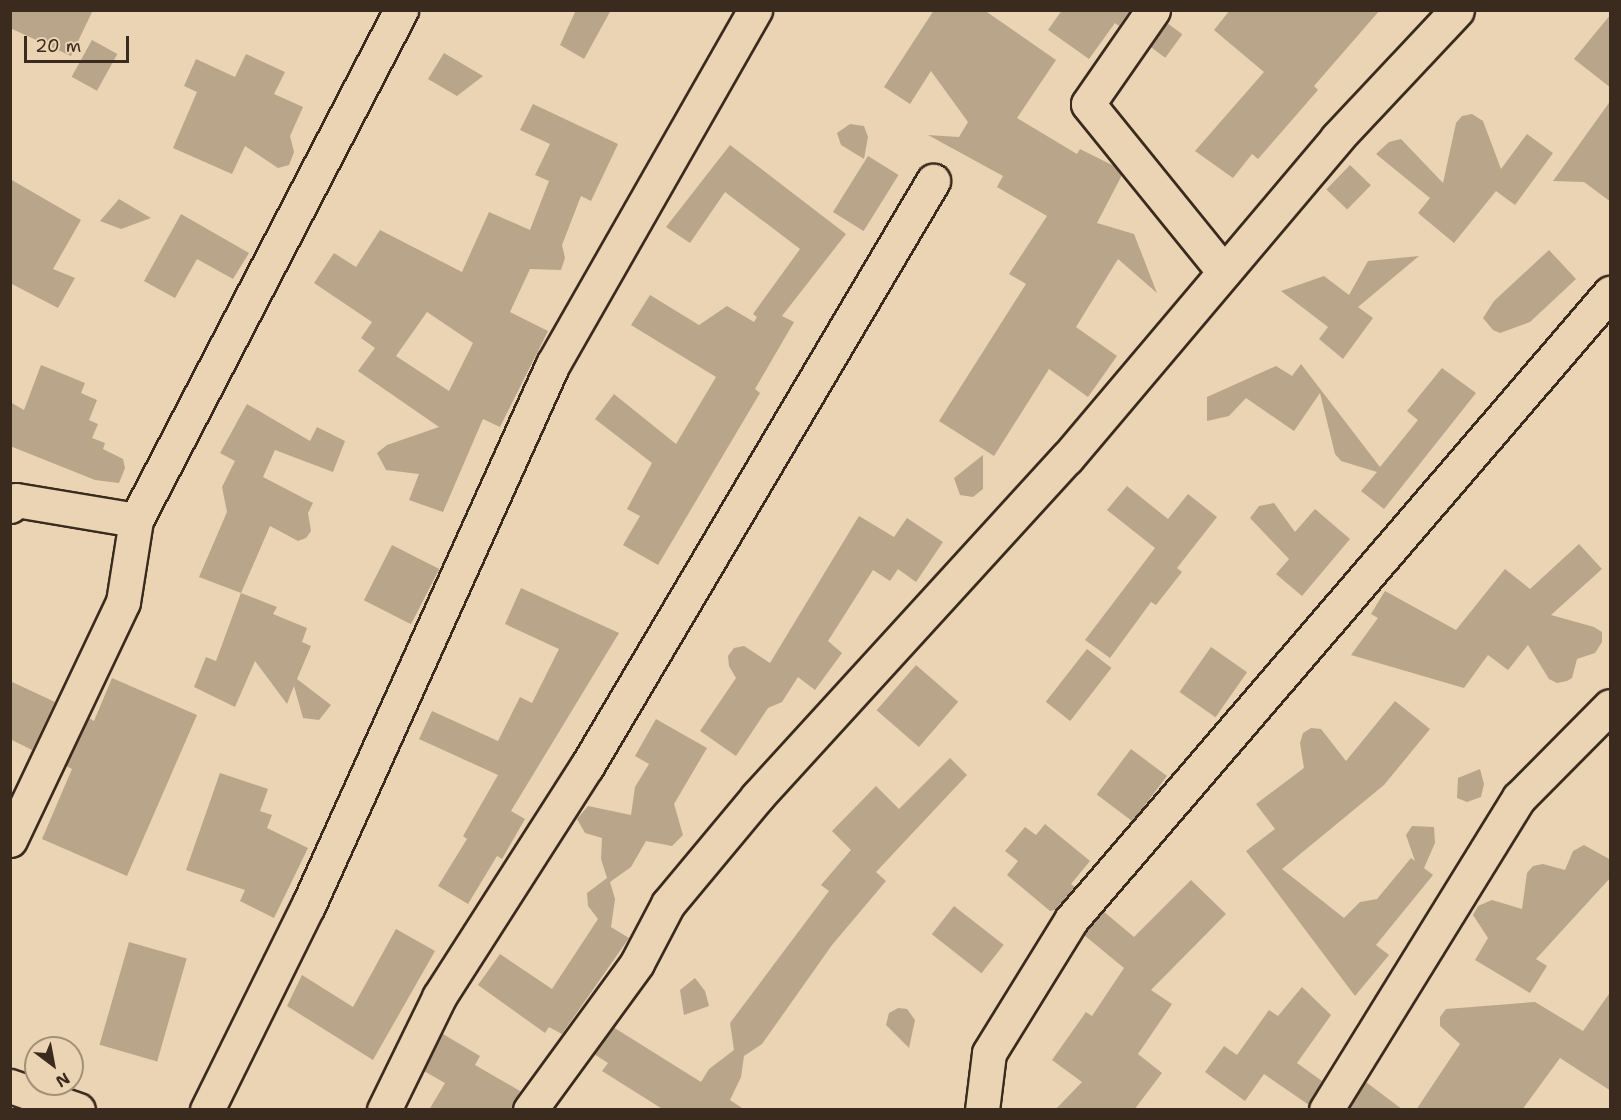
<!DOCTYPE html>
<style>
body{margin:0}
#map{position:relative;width:1621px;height:1120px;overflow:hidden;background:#ead4b3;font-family:"Shantell Sans",sans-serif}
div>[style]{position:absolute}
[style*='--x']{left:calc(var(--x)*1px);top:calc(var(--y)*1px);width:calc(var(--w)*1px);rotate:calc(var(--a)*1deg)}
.building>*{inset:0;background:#b9a589;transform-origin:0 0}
.roads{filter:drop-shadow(2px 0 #3b2a1e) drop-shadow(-2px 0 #3b2a1e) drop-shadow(0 2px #3b2a1e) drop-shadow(0 -2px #3b2a1e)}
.minor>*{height:33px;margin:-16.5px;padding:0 16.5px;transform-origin:16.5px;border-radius:16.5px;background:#ead4b3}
.secondary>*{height:33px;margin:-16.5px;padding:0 16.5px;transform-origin:16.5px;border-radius:16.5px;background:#ead4b3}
span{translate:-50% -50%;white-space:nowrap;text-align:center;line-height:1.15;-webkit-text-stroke:4.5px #ead4b3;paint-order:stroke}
.frame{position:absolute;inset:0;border:12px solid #3b2a1e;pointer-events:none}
.north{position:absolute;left:24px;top:1036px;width:60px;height:60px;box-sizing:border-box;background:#ead4b3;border:2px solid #a49077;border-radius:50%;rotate:148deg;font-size:16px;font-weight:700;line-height:24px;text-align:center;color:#3b2a1e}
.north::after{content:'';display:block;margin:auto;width:21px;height:27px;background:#3b2a1e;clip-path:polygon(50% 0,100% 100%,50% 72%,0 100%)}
.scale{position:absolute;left:24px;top:36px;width:105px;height:27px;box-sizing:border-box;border:3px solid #3b2a1e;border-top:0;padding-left:8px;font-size:18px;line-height:21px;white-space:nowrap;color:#3b2a1e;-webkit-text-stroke:4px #ead4b3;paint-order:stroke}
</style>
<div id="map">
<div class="building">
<div style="clip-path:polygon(10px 10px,93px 10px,71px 56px,10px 28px)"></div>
<div style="clip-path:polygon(576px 10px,611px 10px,584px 59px,560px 45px)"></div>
<div style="clip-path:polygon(934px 10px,984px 10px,1056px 60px,1017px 118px,1077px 154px,1080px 149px,1114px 166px,1122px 175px,1097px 223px,1134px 234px,1157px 293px,1118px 259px,1076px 327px,1117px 356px,1088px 397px,1049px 369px,994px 456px,939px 421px,1026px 284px,1009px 274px,1047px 216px,997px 187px,1003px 176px,928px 135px,959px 137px,968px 122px,931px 71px,910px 104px,884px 87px)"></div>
<div style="clip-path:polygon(1062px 10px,1130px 10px,1119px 26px,1115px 23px,1089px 59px,1048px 30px)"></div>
<div style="clip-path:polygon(1230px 10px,1380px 10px,1314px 86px,1318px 90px,1258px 159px,1252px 154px,1233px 178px,1195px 151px,1264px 72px,1214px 30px)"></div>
<div style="clip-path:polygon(1611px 14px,1611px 88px,1574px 59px)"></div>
<div style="left:1167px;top:23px;width:19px;height:29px;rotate:36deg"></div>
<div style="left:92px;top:40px;width:29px;height:42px;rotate:29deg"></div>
<div style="clip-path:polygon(444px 53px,483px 76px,457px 96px,428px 79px)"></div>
<div style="clip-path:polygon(246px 54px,285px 72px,274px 94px,303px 107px,290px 136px,294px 152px,289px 165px,278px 168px,245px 146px,232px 174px,173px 148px,197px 92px,184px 86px,196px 59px,235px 77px)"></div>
<div style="clip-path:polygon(1611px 100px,1611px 202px,1584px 182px,1553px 181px)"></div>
<div style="clip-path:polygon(evenodd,533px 104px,618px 144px,591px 201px,581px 196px,562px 245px,565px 258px,561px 270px,530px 269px,510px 312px,548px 331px,500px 427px,483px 419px,443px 512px,409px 500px,419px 474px,386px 470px,377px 453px,387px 445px,439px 427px,358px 371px,375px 348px,361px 338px,372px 322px,314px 283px,334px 253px,356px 267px,380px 230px,462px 272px,489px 212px,530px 230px,549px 181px,535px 175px,550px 144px,520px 130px,533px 104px,427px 312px,473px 343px,449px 391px,396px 356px,427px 312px)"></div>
<div style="clip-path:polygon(1472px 114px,1483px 121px,1501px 169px,1527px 134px,1553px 153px,1515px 205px,1496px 191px,1454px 243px,1418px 213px,1430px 198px,1376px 154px,1389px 142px,1401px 139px,1443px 183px,1456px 123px,1462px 116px)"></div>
<div style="clip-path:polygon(850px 124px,864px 126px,868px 137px,864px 159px,841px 145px,837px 133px)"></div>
<div style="clip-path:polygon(730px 145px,846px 234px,782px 316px,794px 322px,755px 389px,760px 393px,658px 565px,623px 545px,640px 516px,627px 509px,652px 463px,595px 419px,614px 394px,676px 444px,716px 377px,631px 325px,650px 295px,699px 325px,727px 306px,754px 322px,757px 317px,753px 314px,800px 249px,725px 192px,690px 243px,666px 227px)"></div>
<div style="left:868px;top:156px;width:36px;height:66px;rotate:32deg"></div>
<div style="left:1350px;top:165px;width:29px;height:34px;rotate:44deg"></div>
<div style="clip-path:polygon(10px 179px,81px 220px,53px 269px,75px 278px,58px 308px,10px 283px)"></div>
<div style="clip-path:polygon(119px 199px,151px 218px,121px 229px,100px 221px)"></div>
<div style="clip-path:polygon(181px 214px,249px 253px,233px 279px,197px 259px,175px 298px,144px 281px)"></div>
<div style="clip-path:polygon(1549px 250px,1576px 279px,1530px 322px,1500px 333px,1493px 330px,1483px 318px,1494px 301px)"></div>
<div style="clip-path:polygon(1419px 256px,1358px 307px,1373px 318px,1343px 359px,1319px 339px,1328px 327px,1281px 291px,1324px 276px,1349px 295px,1368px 261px)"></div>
<div style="clip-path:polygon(1301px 364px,1380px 467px,1418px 420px,1407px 411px,1442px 368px,1476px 393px,1384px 509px,1361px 491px,1377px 472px,1341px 461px,1335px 454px,1320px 393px,1294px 431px,1246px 398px,1229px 416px,1207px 421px,1207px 397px,1276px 366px,1292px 376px)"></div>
<div style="clip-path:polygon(41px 365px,85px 383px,81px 393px,97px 400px,89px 420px,98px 424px,92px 438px,105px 443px,103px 449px,123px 459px,125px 468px,119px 483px,95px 480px,10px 446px,10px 402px,24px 410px)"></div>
<div style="clip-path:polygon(247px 404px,310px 441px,317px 427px,345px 441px,333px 472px,275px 450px,263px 477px,313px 503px,308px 513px,311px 531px,306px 538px,298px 541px,270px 526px,241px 593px,199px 577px,227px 512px,222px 487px,235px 461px,220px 453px)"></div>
<div style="clip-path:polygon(983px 455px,983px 489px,973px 497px,960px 495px,954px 478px)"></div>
<div style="clip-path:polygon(1127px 486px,1168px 519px,1188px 494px,1217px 517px,1177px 568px,1182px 572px,1156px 605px,1151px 602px,1110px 658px,1085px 640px,1155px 548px,1107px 510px)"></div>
<div style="clip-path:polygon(1274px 503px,1295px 532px,1315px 509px,1350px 539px,1302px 596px,1276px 574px,1289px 559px,1250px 518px,1259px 506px)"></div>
<div style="clip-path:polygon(859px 516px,894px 537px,907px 518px,943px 542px,916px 582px,898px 569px,890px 581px,873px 570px,828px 641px,842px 653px,815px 690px,798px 677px,782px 702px,768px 708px,736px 756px,700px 731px,736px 678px,729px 666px,728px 656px,734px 648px,744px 646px,770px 663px)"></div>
<div style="clip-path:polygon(1579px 544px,1602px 569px,1551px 615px,1594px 627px,1602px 632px,1602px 642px,1595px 653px,1577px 659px,1572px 678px,1567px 681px,1557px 683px,1549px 679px,1528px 645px,1508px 670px,1488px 655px,1464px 688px,1351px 655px,1378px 618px,1371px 614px,1385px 591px,1456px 630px,1505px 569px,1530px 589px)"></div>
<div style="left:392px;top:545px;width:53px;height:62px;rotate:27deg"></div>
<div style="clip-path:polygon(521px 588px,619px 633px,511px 811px,525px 819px,502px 859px,497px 856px,468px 904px,438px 886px,467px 839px,463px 836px,498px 775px,419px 739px,432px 711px,498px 741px,520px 697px,532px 703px,559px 649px,505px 624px)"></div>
<div style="clip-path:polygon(241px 593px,277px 607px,273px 614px,307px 628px,302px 642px,311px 646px,297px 679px,331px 705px,319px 720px,303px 718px,294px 686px,287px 704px,255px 661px,235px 707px,194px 687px,206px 657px,216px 661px)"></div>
<div style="left:1211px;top:647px;width:44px;height:55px;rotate:35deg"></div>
<div style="left:1087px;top:649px;width:31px;height:67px;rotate:38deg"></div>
<div style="left:916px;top:665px;width:56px;height:60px;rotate:41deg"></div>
<div style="clip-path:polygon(112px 678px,197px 715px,127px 876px,42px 839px,72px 769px,66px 766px,89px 718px,94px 721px)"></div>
<div style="clip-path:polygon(10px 681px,55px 702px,32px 750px,10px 739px)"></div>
<div style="clip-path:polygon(1395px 701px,1430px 729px,1384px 785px,1282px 869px,1344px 918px,1360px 902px,1377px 899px,1411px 858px,1415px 861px,1406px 835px,1412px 826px,1434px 827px,1435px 843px,1424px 868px,1433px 875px,1376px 945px,1389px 955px,1355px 996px,1246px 851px,1275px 829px,1256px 804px,1304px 768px,1300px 743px,1303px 733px,1311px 728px,1321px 729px,1346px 761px)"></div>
<div style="clip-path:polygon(656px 719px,707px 748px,674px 804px,683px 835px,672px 846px,646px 841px,631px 867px,610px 882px,615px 899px,611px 927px,629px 938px,562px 1034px,549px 1027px,545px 1033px,478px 985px,500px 954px,552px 989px,598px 919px,588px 906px,587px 893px,607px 878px,601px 859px,602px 838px,585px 833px,577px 819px,588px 806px,631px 815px,635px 787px,649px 764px,635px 756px)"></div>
<div style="left:1131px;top:749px;width:45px;height:57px;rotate:37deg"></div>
<div style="clip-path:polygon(950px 758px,967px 775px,876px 872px,886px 881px,832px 945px,762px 1044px,744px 1056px,741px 1077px,730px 1100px,745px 1110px,664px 1110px,602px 1071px,608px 1063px,594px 1054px,613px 1027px,701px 1082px,709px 1069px,734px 1050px,730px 1023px,829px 891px,821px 885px,851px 850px,832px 831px,876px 786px,899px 809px)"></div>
<div style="clip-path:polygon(1480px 769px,1484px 784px,1481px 797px,1467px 802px,1457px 798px,1458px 778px)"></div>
<div style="clip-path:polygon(220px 773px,268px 789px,260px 811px,272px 815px,267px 828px,308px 848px,274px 918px,240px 901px,245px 890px,186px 870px)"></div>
<div style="clip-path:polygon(1045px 824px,1090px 861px,1071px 884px,1075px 887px,1055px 910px,1050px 911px,1007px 875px,1018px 861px,1005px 851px,1025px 827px,1036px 835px)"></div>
<div style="clip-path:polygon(1584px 845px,1611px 860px,1611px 877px,1536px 959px,1547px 966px,1530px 993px,1475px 960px,1488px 938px,1473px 915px,1478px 906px,1492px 900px,1522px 909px,1527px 873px,1533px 866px,1543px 864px,1565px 870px,1573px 851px)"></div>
<div style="clip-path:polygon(1191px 880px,1226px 914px,1151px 990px,1172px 1004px,1138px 1054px,1162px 1073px,1134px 1110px,1055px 1110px,1082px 1082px,1052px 1060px,1086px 1012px,1092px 1016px,1124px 968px,1084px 935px,1103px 911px,1134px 937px)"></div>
<div style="left:954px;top:906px;width:63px;height:36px;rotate:38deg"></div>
<div style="clip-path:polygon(396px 929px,435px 951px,373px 1060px,287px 1006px,302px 975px,353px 1007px)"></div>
<div style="left:129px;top:942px;width:60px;height:107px;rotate:16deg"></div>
<div style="clip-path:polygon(695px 978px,705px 991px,709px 1006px,684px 1015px,680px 990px)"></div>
<div style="clip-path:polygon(1302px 987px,1331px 1015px,1297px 1063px,1322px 1081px,1309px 1105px,1264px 1074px,1245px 1101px,1205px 1072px,1224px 1046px,1237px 1055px,1269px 1010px,1278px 1016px)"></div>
<div style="clip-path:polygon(1611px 991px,1611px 1091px,1560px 1058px,1522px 1110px,1416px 1110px,1460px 1044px,1440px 1026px,1440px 1017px,1446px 1009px,1535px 1002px,1583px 1031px)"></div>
<div style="clip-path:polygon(898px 1008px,907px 1009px,915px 1020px,909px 1048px,886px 1025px,889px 1013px)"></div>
<div style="clip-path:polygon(443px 1034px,480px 1056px,475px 1065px,520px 1091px,512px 1110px,429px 1110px,445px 1083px,424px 1071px)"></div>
<div style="clip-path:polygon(1366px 1082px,1403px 1110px,1348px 1110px)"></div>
</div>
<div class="roads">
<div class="minor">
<div style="--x:1153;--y:10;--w:114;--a:124.7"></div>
<div style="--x:1088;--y:104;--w:216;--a:51"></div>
<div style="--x:10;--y:506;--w:8;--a:-45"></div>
<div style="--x:16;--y:500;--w:122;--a:9.5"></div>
<div style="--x:10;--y:840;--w:263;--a:-64.6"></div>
<div style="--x:123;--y:602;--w:83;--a:-81"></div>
<div style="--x:136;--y:520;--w:575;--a:-62.54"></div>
<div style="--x:207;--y:1110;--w:228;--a:-63.7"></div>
<div style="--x:308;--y:906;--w:595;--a:-65.68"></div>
<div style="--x:553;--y:364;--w:408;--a:-60.3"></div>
<div style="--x:384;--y:1110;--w:126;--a:-64"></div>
<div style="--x:439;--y:997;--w:274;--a:-57.4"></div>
<div style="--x:587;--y:766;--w:680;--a:-59.4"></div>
<div style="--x:530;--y:1110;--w:182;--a:-53.9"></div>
<div style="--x:637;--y:963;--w:67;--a:-62.3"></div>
<div style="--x:668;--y:904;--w:139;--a:-50.2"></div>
<div style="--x:757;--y:797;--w:459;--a:-47.6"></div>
<div style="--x:1067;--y:458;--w:419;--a:-49.8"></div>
<div style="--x:1337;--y:138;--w:175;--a:-46.8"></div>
<div style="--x:982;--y:1110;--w:57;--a:-83"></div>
<div style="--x:989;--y:1053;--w:156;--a:-58.3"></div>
<div style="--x:1071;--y:920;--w:827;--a:-49.32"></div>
<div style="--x:1326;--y:1110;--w:367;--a:-58.3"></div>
<div style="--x:1519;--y:798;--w:129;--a:-45.3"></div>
</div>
<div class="secondary">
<div style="--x:10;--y:1086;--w:72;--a:19.4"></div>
</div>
</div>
<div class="frame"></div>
<div class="north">N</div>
<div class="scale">20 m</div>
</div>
